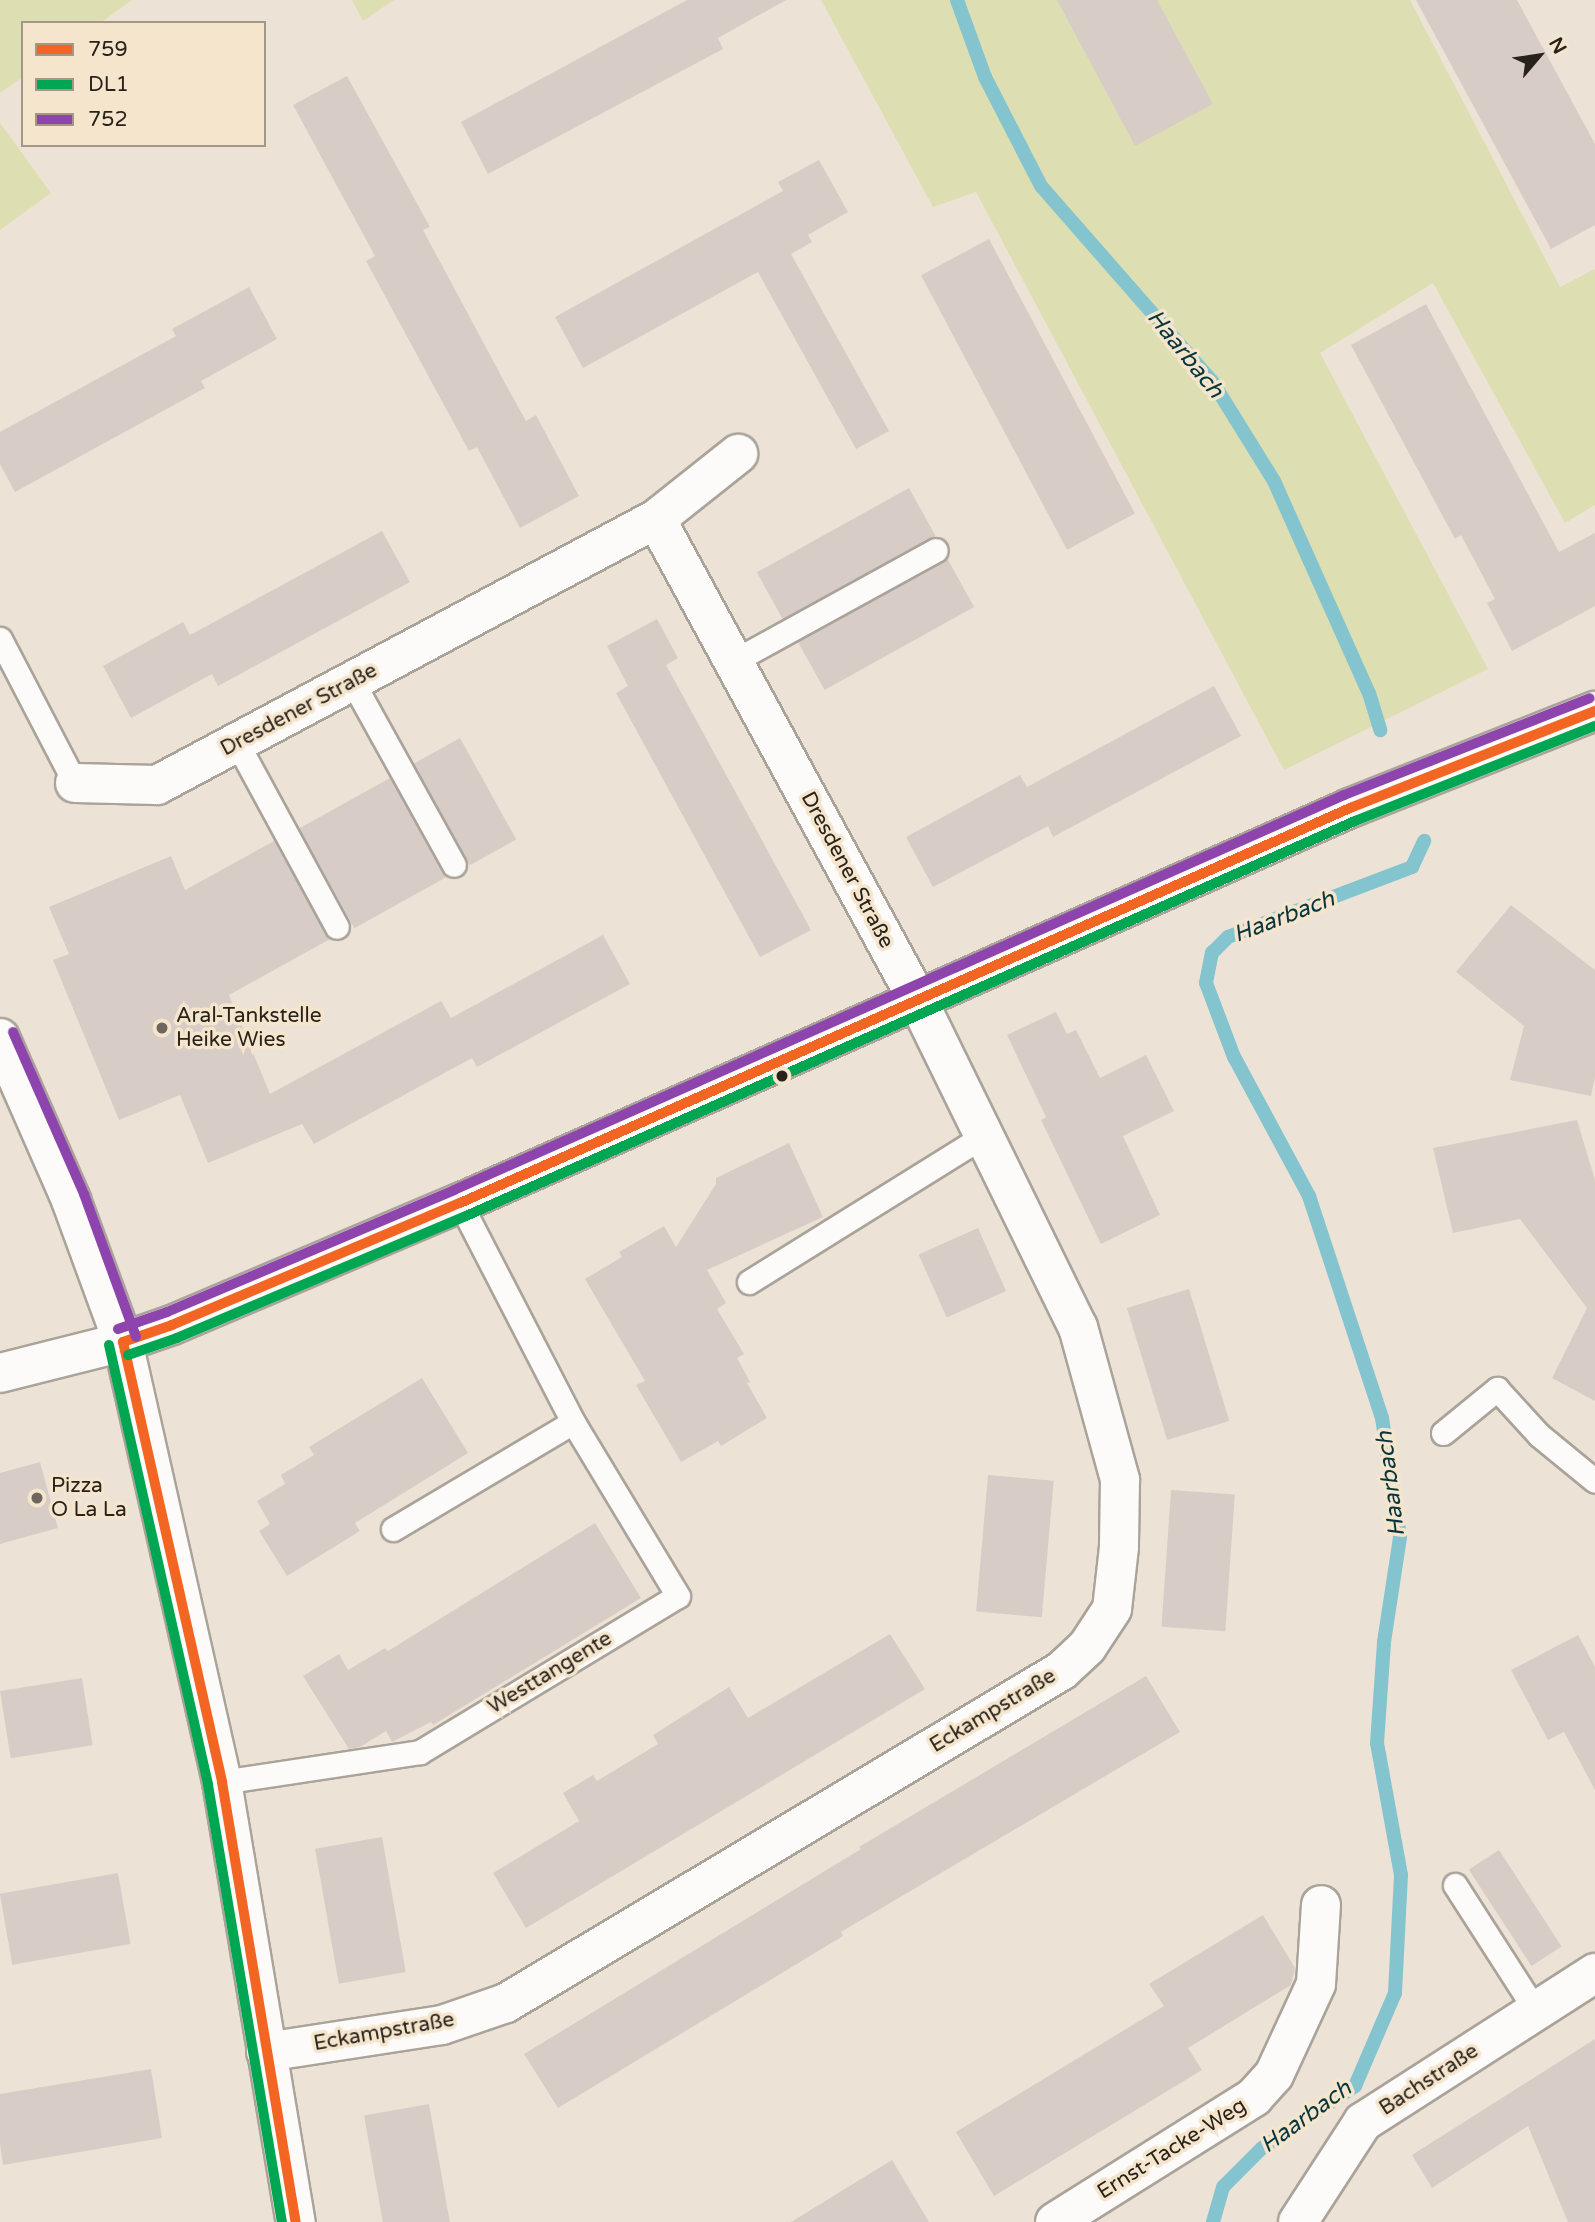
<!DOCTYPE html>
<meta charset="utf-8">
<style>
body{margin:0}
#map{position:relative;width:1595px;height:2222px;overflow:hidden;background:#ece3d6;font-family:"Varela Round",sans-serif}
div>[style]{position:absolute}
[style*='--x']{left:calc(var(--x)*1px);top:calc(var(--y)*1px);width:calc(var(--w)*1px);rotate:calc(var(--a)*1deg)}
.green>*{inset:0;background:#dedeb3}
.stream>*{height:14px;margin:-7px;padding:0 7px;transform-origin:7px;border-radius:7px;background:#84c4ce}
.building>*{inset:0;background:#d7cdc6;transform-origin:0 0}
.roads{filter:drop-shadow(2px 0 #aaa39a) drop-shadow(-2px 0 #aaa39a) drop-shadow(0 2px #aaa39a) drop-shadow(0 -2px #aaa39a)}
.lane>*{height:23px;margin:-11.5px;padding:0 11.5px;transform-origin:11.5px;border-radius:11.5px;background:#fcfbf9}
.street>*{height:38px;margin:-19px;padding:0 19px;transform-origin:19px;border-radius:19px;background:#fcfbf9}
.secondary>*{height:38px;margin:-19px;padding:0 19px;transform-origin:19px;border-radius:19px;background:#fcfbf9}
.bus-1>*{height:10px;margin:-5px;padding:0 5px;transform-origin:5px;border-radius:5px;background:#f26522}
.bus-2>*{height:10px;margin:-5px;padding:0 5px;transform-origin:5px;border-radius:5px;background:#00a651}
.bus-3>*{height:10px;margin:-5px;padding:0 5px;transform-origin:5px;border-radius:5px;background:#8e44ad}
.dots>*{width:19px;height:19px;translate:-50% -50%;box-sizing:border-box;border:4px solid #f5e5cd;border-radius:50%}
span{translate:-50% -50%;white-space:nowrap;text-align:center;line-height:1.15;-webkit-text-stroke:7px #f5e5cd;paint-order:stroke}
.street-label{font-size:21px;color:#28221a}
.poi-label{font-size:21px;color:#28221a}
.left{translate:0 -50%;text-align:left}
.water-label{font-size:23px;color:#06353d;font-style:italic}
.legend{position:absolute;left:21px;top:21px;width:245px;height:126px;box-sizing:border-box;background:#f5e5cd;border:2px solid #a39785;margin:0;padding:9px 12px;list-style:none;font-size:21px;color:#28221a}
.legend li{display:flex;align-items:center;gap:14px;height:35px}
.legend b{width:35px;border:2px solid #a39785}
.north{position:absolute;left:1504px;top:21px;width:70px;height:70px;-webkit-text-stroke:5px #f5e5cd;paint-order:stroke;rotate:61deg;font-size:19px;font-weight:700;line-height:28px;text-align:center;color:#28221a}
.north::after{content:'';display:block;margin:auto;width:24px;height:32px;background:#28221a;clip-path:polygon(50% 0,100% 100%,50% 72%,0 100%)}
</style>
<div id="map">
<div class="green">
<div style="clip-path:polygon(0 0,132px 0,100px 23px,23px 23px,23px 77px,0 93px)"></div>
<div style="clip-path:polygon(352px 0,394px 0,363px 21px)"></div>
<div style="clip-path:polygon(821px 0,1410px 0,1560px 287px,1595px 269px,1595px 505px,1565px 523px,1433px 283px,1320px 353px,1488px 669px,1284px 770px,976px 192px,933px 207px)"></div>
<div style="clip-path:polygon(0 123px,51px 193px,0 230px)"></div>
</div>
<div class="stream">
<div style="--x:957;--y:0;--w:82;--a:70"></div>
<div style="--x:985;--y:77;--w:123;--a:62.8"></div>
<div style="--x:1041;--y:186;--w:259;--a:48.8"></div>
<div style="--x:1212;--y:381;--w:118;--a:58.2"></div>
<div style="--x:1274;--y:481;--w:232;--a:65.9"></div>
<div style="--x:1369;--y:693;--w:39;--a:73"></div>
<div style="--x:1213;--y:2222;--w:36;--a:-74"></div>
<div style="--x:1223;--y:2187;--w:55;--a:-45"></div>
<div style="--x:1262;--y:2148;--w:112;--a:-33.7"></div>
<div style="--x:1355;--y:2086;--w:101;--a:-66.7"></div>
<div style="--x:1395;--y:1993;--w:118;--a:-87.1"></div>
<div style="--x:1401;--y:1875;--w:134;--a:-100.3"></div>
<div style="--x:1377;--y:1743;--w:101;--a:-86"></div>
<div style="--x:1384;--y:1642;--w:106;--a:-81.3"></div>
<div style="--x:1400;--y:1537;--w:120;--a:-98.6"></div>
<div style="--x:1382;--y:1418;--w:234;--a:-108.2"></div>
<div style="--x:1309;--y:1196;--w:158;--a:-118.3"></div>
<div style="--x:1234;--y:1057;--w:79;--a:-110.7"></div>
<div style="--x:1206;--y:983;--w:31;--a:-79"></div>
<div style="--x:1212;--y:953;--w:23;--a:-45"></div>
<div style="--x:1228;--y:937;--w:197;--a:-20.8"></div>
<div style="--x:1412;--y:867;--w:29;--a:-65"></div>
</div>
<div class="building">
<div style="clip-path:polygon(687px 0,786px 0,718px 38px,723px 49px,488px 174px,461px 122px)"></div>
<div style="clip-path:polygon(1057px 0,1157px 0,1213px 104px,1135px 146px)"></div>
<div style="clip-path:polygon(1416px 0,1517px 0,1595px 144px,1595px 225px,1551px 249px)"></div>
<div style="clip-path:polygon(347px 76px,430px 227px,423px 230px,505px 383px,526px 421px,536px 415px,579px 496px,520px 528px,477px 447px,469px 451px,366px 261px,375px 256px,293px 105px)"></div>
<div style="clip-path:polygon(819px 160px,848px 212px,808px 235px,812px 242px,791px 254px,889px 431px,856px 449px,758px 272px,583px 368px,555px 317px,783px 191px,778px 182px)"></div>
<div style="left:989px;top:239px;width:311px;height:77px;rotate:62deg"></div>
<div style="clip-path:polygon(249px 287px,277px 339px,201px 381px,205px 388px,15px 492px,0 464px,0 432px,176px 336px,172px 329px)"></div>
<div style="clip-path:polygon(1426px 304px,1559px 552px,1595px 533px,1595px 606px,1512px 651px,1487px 603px,1495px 599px,1461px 535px,1455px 539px,1351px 345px)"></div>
<div style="left:909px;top:488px;width:55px;height:174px;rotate:61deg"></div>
<div style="clip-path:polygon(382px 531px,410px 582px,218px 686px,212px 674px,131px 718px,103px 666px,183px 622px,190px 635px)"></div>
<div style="left:947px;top:558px;width:56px;height:171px;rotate:61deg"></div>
<div style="clip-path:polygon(657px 619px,678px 658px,666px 665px,811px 930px,760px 957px,616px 693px,628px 686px,607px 646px)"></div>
<div style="clip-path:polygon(1214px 686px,1241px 736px,1053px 837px,1048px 826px,933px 887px,906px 837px,1020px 775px,1027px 787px)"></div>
<div style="left:460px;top:738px;width:116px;height:53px;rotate:61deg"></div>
<div style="left:390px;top:778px;width:114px;height:104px;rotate:61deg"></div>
<div style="clip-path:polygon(274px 841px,330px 939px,229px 995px,270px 1094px,441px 1001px,451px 1018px,603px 935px,630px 984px,477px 1067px,472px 1058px,314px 1144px,302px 1124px,208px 1163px,180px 1095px,119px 1120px,53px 960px,69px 954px,49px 907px,171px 856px,185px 890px)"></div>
<div style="clip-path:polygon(1511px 905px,1595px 970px,1595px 1077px,1591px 1096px,1510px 1080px,1524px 1026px,1456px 972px)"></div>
<div style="clip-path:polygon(1056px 1012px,1067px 1034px,1076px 1030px,1100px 1078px,1146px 1055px,1174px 1111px,1123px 1136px,1160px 1215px,1101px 1244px,1041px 1120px,1046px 1117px,1007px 1035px)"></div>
<div style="clip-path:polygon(1577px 1120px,1595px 1180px,1595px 1401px,1552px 1378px,1587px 1308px,1520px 1219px,1453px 1233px,1433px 1148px)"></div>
<div style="clip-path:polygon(789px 1143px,823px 1217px,707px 1270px,726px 1303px,717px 1309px,744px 1354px,737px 1358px,750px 1382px,747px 1383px,767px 1418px,721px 1446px,718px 1441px,681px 1462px,636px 1385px,645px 1381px,585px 1279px,622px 1257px,619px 1252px,664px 1226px,676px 1247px,716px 1184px,716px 1178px)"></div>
<div style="left:978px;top:1228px;width:69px;height:65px;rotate:66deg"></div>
<div style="left:1189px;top:1289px;width:138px;height:65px;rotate:73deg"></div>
<div style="clip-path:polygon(422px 1378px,468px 1453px,355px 1523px,360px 1531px,287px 1576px,259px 1531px,270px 1524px,257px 1501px,285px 1484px,281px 1475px,314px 1455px,309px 1447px)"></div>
<div style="clip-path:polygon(40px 1462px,58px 1528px,0 1544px,0 1473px)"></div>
<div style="left:988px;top:1475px;width:66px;height:137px;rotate:5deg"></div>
<div style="left:1171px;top:1490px;width:64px;height:137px;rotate:4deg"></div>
<div style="clip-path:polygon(595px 1523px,641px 1598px,433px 1725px,431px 1722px,392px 1742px,386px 1731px,360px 1747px,349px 1749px,303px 1676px,339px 1654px,348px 1670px,385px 1648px,388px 1651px)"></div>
<div style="clip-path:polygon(890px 1634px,925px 1689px,526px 1928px,493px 1873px,579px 1821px,563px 1793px,593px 1775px,597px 1781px,658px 1744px,653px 1735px,729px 1687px,748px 1718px)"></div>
<div style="clip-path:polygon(1578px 1635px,1595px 1667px,1595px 1790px,1564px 1732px,1548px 1740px,1511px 1670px)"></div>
<div style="clip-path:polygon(1146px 1676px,1180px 1732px,841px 1932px,843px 1936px,558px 2108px,524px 2054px,861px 1849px,859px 1847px)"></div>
<div style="left:82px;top:1678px;width:68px;height:83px;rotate:81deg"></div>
<div style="left:382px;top:1837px;width:137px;height:68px;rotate:80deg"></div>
<div style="left:1499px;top:1850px;width:115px;height:36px;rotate:57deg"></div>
<div style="left:118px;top:1873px;width:72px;height:120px;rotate:80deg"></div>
<div style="clip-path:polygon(1263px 1915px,1295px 1968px,1291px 1985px,1188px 2048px,1202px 2070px,994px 2196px,956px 2132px,1164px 2006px,1149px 1984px)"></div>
<div style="clip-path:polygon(1595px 2039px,1595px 2222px,1568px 2222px,1528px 2126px,1432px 2188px,1412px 2155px)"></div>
<div style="clip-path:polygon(151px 2069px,162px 2138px,3px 2165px,0 2144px,0 2094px)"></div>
<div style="left:429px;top:2104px;width:120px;height:66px;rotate:80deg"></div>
<div style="clip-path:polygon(892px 2160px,929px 2222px,791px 2222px)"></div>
</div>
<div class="roads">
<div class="lane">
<div style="--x:0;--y:639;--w:162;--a:62.5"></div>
<div style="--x:734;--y:661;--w:230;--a:-28.8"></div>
<div style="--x:352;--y:681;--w:210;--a:61"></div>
<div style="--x:237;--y:743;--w:209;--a:61.5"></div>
<div style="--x:749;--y:1282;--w:277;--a:-31.9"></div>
<div style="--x:1443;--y:1433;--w:70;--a:-39.2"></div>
<div style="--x:1497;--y:1389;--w:62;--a:47.6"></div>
<div style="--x:1539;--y:1435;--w:72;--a:39.4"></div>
<div style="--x:393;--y:1529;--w:209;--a:-30.7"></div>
<div style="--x:222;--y:1782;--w:200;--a:-8.6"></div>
<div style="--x:420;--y:1752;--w:301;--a:-31.2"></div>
<div style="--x:678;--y:1596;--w:203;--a:-121.1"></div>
<div style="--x:573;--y:1422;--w:246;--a:-117.3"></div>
<div style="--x:1455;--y:1885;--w:150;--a:57.3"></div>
</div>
<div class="street">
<div style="--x:656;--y:519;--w:105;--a:-38.4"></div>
<div style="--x:75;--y:783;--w:82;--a:1.4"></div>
<div style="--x:157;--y:785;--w:565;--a:-28.06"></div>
<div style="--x:656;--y:519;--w:546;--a:61.46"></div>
<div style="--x:917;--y:999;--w:365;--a:63.9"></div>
<div style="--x:1078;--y:1327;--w:159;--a:74.6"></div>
<div style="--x:1120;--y:1480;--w:67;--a:90.9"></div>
<div style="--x:1119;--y:1547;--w:62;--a:96.4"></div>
<div style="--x:1112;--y:1609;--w:45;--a:123.3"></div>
<div style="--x:1087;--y:1647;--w:35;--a:137"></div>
<div style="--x:1061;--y:1671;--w:647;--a:149.11"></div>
<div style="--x:506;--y:2003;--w:68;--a:161"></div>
<div style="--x:442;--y:2025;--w:178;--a:171.3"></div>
<div style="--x:0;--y:1373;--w:127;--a:-14.1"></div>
<div style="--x:1055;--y:2222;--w:235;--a:-32.1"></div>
<div style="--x:1254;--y:2097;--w:30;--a:-48"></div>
<div style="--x:1274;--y:2075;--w:100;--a:-65.2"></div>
<div style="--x:1316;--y:1984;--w:79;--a:-86.4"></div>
<div style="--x:1298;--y:2222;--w:119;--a:-57"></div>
<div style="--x:1363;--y:2122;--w:276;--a:-32.7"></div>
</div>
<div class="secondary">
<div style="--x:0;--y:1038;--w:177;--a:66.3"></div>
<div style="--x:71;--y:1200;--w:151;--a:69.9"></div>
<div style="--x:123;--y:1342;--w:451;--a:77.3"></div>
<div style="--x:222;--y:1782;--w:446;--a:80.5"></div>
<div style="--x:123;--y:1342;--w:52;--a:-19.1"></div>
<div style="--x:172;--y:1325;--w:313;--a:-23"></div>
<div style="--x:460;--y:1203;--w:974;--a:-23.93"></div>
<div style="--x:1350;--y:808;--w:264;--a:-21.6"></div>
</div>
</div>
<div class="bus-1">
<div style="--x:123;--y:1342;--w:52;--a:-19.1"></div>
<div style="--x:172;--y:1325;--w:313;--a:-23"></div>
<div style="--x:460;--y:1203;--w:974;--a:-23.93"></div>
<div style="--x:1350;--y:808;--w:264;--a:-21.6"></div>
<div style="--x:123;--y:1342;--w:451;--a:77.3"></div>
<div style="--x:222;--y:1782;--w:446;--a:80.5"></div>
</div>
<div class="bus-2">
<div style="--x:109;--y:1345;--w:451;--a:77.3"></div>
<div style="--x:208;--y:1785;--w:443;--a:80.4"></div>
<div style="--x:128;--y:1355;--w:52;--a:-19.1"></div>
<div style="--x:177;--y:1338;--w:314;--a:-22.9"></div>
<div style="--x:466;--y:1216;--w:973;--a:-23.96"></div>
<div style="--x:1355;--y:821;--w:258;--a:-21.6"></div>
</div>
<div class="bus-3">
<div style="--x:13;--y:1032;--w:177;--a:66.3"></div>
<div style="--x:84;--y:1194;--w:152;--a:70"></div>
<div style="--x:118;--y:1329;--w:52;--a:-19.1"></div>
<div style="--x:167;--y:1312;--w:312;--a:-23"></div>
<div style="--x:454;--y:1190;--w:974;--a:-23.93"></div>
<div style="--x:1344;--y:795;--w:264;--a:-21.5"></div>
</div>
<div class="dots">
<div style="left:162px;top:1028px;background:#6d665c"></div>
<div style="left:782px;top:1076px;background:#28221a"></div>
<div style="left:37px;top:1498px;background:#6d665c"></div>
</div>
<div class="street-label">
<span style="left:299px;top:710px;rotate:-28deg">Dresdener Straße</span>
<span style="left:847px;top:870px;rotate:62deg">Dresdener Straße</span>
<span style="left:550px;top:1673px;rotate:-31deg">Westtangente</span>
<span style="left:993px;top:1711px;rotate:-31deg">Eckampstraße</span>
<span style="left:384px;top:2032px;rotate:-10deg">Eckampstraße</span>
<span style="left:1429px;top:2080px;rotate:-33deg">Bachstraße</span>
<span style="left:1172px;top:2149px;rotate:-32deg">Ernst-Tacke-Weg</span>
</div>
<div class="poi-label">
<span class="left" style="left:176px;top:1028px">Aral-Tankstelle<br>Heike Wies</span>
<span class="left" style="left:51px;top:1498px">Pizza<br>O La La</span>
</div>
<div class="water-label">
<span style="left:1185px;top:354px;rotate:51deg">Haarbach</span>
<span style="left:1284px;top:917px;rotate:-21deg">Haarbach</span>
<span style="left:1391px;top:1484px;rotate:-97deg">Haarbach</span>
<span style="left:1306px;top:2117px;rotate:-36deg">Haarbach</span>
</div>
<ul class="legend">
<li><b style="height:9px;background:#f26522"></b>759</li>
<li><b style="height:9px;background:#00a651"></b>DL1</li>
<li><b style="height:9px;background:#8e44ad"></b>752</li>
</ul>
<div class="north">N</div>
</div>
